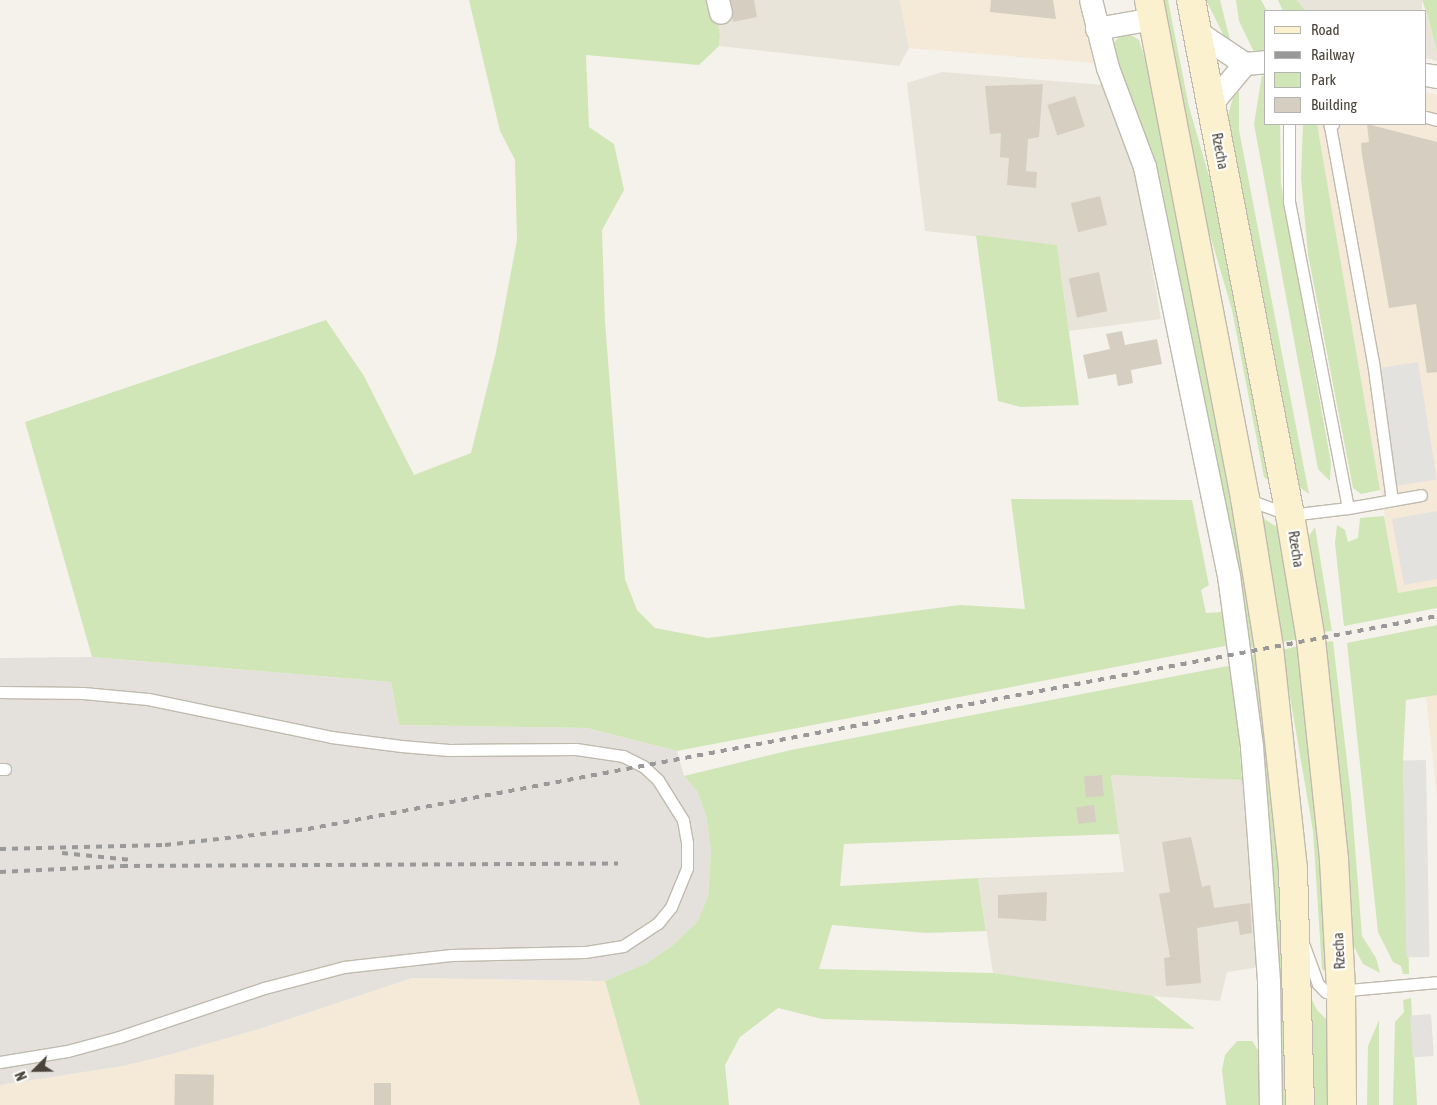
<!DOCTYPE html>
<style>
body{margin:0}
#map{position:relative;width:1437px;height:1105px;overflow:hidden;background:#f5f2eb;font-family:"Asap Condensed",sans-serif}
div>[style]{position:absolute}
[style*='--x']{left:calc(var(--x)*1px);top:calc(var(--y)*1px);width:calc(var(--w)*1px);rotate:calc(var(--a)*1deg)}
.residential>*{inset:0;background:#e8e4d9;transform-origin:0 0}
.commercial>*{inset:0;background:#f5e9d8}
.industrial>*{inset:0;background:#e4e1dc}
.green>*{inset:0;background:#d0e6b7}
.parking>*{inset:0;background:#e4e2df;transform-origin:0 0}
.building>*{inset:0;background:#d6cec1;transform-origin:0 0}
.roads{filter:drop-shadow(1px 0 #c0baae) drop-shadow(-1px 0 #c0baae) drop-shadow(0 1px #c0baae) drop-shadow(0 -1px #c0baae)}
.lane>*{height:11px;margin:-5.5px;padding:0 5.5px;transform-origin:5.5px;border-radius:5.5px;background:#fff}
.street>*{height:22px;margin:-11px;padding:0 11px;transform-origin:11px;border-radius:11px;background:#fff}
.secondary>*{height:28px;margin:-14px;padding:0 14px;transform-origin:14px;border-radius:14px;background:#fcf1ce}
.rail>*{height:4px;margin-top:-2px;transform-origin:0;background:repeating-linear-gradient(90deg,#999 0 6px,transparent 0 12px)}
span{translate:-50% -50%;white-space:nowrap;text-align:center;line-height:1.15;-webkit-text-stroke:4.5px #fff;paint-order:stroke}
.street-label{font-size:14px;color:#494339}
.legend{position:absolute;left:1264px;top:10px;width:162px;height:115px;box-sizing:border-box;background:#fff;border:1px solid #b6b4b0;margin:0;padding:6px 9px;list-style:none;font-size:15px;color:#494339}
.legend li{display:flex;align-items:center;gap:10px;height:25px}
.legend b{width:25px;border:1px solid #b6b4b0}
.north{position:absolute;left:10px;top:1045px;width:50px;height:50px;-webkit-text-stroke:4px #fff;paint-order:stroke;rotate:247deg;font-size:14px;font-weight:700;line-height:20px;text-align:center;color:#494339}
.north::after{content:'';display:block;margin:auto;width:18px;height:22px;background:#494339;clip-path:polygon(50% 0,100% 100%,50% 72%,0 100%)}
</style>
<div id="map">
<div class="residential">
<div style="clip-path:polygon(713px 0,900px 0,909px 48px,899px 66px,719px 46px,720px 35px)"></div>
<div style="left:1296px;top:0;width:126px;height:15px"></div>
<div style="clip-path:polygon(1426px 13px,1437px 51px,1437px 61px,1426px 58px)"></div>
<div style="clip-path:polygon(942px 72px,1104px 85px,1136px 176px,1161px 319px,1069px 331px,1057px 245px,925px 231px,907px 83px)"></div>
<div style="clip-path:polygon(1111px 775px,1242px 780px,1260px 967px,1227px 972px,1220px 1001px,1138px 995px,993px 973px,978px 878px,1124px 872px)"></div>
</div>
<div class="commercial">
<div style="clip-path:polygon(900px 0,1078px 0,1094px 63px,909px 48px)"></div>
<div style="clip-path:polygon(1426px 92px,1437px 95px,1437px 586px,1398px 593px,1317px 124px,1426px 124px)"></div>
<div style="clip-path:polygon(1437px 695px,1437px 797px,1426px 697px)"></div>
<div style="clip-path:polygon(412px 978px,605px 981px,640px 1105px,0 1105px,0 1085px,123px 1066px,172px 1054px,259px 1029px)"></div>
</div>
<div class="industrial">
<div style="clip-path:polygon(92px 657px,391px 682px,399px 725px,587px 728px,677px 751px,684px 776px,697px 791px,706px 815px,711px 851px,708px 897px,697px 922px,673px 945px,647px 963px,605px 981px,412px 978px,259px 1029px,172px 1054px,123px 1066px,0 1085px,0 658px)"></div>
</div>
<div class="green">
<div style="clip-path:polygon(469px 0,713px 0,720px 35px,719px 46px,699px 65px,586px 55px,589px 127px,614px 144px,624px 190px,602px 230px,605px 322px,625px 579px,637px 610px,655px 628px,708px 638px,960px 605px,1025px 609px,1011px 499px,1192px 500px,1209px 585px,1201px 590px,1206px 613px,1222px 612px,1230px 645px,677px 751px,587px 728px,399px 725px,391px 682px,92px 657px,25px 422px,326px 320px,364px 376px,414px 475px,471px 453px,496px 352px,517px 240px,515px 160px,500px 131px)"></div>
<div style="clip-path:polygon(1160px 0,1168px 0,1189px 107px,1224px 228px,1270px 482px,1264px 477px,1232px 310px,1201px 204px)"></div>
<div style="clip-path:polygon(1206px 0,1220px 0,1230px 40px,1226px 40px)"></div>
<div style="clip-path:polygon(1236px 0,1261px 0,1267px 11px,1266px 48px,1263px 51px,1254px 52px,1239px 21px)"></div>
<div style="clip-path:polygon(1278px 0,1296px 0,1306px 11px,1283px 11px)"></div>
<div style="clip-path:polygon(1422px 0,1437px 0,1437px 51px,1426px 11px)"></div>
<div style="clip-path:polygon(1131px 35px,1139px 40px,1152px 81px,1257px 647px,1247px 648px,1118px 69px,1113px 44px,1120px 36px)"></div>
<div style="clip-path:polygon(1262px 75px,1266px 78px,1266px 124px,1280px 124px,1281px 184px,1331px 463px,1330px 481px,1318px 469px,1254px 124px)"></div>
<div style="clip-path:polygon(1239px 91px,1239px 130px,1309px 494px,1299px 487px,1296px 474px,1235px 160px,1228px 115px,1233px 98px)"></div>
<div style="clip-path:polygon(1303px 124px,1317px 124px,1380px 490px,1361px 494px,1353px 488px,1308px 254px,1301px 178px)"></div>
<div style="clip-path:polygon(976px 235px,1057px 245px,1079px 405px,1021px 407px,998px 401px)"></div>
<div style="clip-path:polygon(1260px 516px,1281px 530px,1299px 639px,1281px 642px)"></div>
<div style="clip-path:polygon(1384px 516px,1398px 593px,1437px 586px,1437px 608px,1344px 626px,1335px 543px,1337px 525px,1345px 530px,1348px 542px,1358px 538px,1360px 518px)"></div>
<div style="clip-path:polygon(1315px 527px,1332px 631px,1322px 632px,1309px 536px)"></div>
<div style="clip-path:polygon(1437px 625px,1437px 695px,1406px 700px,1403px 761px,1409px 974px,1403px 974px,1401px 966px,1393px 962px,1378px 932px,1347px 643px)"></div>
<div style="clip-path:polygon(1333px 641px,1351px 796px,1362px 936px,1376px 958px,1380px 973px,1363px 964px,1351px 941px,1340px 779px,1325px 642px)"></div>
<div style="clip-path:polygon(1299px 646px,1320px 825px,1326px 972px,1322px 969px,1313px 831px,1282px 650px)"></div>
<div style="clip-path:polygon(1258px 653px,1285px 927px,1288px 1105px,1278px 1105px,1249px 656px)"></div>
<div style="clip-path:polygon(1233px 665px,1242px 780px,1111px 775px,1119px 834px,844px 844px,840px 886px,978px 878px,986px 931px,926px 933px,832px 925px,819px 969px,993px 973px,1153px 996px,1195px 1029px,822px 1019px,778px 1008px,740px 1037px,725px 1065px,729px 1105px,640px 1105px,605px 981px,647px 963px,673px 945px,697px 922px,708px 897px,711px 851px,706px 815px,697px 791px,684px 776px,791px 750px)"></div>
<div style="clip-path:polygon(1311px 998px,1317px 1010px,1330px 1023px,1330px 1105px,1313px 1105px)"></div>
<div style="clip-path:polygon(1411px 998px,1417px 1105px,1393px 1105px,1395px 1022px,1404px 1012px,1403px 1000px)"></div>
<div style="clip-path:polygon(1379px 1020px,1379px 1105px,1367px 1105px,1368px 1046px)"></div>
<div style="clip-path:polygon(1237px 1041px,1252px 1041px,1262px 1056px,1261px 1105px,1226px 1105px,1222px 1070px,1225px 1055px)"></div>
</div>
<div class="parking">
<div style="left:1418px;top:362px;width:119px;height:40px;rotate:81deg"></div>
<div style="clip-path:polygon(1437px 511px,1437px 579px,1404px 585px,1392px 519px)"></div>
<div style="left:1426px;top:760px;width:197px;height:23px;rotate:89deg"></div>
<div style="left:1431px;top:1014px;width:42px;height:21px;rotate:86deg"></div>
</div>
<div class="building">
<div style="clip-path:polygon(731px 0,754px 0,757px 17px,733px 22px)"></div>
<div style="clip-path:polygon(991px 0,1053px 0,1056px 19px,990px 12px)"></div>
<div style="clip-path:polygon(1043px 84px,1039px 137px,1028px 139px,1026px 171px,1037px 172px,1036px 188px,1007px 185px,1009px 158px,1000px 157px,1001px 133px,990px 134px,985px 86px)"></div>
<div style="left:1075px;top:96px;width:32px;height:29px;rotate:72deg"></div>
<div style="clip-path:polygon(1367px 124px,1437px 142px,1437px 372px,1427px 373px,1416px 304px,1389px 308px,1362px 155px,1361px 143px,1369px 142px)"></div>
<div style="left:1100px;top:196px;width:30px;height:30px;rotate:76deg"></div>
<div style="left:1099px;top:272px;width:40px;height:31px;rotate:78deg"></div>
<div style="clip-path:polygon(1122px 331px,1125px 345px,1157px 339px,1162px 364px,1131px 370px,1133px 383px,1118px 386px,1116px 374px,1088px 379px,1083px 355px,1110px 349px,1106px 334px)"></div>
<div style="left:1102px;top:775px;width:21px;height:18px;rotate:85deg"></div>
<div style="left:1094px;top:805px;width:17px;height:18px;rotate:83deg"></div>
<div style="clip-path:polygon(1191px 837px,1202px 887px,1210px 885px,1214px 908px,1250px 903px,1252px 933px,1240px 935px,1238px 921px,1197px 928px,1201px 983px,1166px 986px,1164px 958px,1170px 957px,1159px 894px,1170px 892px,1162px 842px)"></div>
<div style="clip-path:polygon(1047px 892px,1046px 921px,998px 918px,998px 895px)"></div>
<div style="left:175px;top:1074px;width:39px;height:31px;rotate:1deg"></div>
<div style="left:374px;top:1083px;width:17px;height:22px"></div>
</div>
<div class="roads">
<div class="lane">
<div style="--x:1426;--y:117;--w:11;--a:15"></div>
<div style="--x:1333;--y:124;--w:4;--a:146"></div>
<div style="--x:1330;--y:126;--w:240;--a:79.7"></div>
<div style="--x:1373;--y:362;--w:139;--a:82.2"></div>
<div style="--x:1246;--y:499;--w:47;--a:20"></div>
<div style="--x:1290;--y:515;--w:58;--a:-6.9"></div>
<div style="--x:1348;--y:508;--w:312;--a:-100.9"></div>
<div style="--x:1289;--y:202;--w:78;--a:-90"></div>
<div style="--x:1348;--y:508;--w:74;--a:-10.1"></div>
<div style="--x:0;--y:692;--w:83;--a:0.7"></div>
<div style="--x:83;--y:693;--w:65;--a:5.3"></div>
<div style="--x:148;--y:699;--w:187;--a:11.7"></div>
<div style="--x:331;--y:737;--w:71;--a:7.3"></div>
<div style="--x:401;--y:746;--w:48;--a:4.8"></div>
<div style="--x:449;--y:750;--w:127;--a:-0.5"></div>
<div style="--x:576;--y:749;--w:48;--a:8.5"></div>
<div style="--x:623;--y:756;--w:22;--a:27"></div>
<div style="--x:643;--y:766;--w:21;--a:43"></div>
<div style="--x:658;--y:780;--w:47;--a:58"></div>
<div style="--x:683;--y:820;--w:23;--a:80"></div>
<div style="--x:687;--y:843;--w:25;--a:90"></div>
<div style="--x:687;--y:868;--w:42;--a:112.3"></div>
<div style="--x:671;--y:907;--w:21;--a:129"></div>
<div style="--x:658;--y:923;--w:42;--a:146.7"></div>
<div style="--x:623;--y:946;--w:39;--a:171"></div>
<div style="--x:584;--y:952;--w:133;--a:178.7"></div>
<div style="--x:451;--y:955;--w:108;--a:173.6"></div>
<div style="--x:344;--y:967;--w:83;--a:165.3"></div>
<div style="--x:264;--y:988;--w:153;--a:161.3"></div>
<div style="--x:119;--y:1037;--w:54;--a:164.9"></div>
<div style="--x:67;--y:1051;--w:68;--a:170.7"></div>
<div style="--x:0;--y:769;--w:5;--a:0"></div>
<div style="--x:1304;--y:946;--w:40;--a:69.8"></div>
<div style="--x:1318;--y:984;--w:11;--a:45"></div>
<div style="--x:1326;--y:992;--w:111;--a:-5.1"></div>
</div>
<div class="street">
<div style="--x:718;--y:0;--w:13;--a:77"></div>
<div style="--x:1091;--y:0;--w:70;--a:76"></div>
<div style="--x:1108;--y:68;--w:106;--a:69.5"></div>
<div style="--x:1145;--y:167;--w:418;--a:78.4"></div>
<div style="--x:1229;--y:576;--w:173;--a:82.3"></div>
<div style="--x:1252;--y:747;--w:91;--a:85.6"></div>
<div style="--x:1259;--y:838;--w:144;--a:86"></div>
<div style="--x:1269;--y:982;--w:123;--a:89.1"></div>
<div style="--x:1097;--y:29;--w:57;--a:-10.1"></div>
<div style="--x:1197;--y:32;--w:58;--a:33.7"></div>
<div style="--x:1245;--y:64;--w:21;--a:-5"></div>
<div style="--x:1426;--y:75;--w:11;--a:10"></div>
<div style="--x:1211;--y:105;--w:53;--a:-50.3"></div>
</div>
<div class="secondary">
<div style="--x:1149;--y:0;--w:507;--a:79.09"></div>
<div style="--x:1245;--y:498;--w:152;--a:80.9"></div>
<div style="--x:1269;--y:648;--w:222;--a:83.8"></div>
<div style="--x:1293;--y:869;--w:236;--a:88.3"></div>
<div style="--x:1191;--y:0;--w:524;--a:79.12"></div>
<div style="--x:1290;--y:515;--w:127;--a:80.5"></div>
<div style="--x:1311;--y:640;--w:221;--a:84"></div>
<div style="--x:1334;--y:860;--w:131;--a:86.9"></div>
<div style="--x:1341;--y:991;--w:114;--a:89.5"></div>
</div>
</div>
<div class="rail">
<div style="--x:0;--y:849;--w:165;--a:-1.4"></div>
<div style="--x:165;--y:845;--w:144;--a:-6.4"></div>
<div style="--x:308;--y:829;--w:1149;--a:-10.68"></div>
<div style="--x:62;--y:853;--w:70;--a:5.7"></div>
<div style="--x:0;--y:872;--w:122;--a:-2.8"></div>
<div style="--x:122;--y:866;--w:496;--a:-0.3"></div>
</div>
<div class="street-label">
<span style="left:1220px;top:151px;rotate:79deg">Rzecha</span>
<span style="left:1296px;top:549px;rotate:81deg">Rzecha</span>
<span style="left:1339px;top:951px;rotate:-93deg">Rzecha</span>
</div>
<ul class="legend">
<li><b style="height:6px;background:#fcf1ce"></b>Road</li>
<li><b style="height:6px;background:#999"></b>Railway</li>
<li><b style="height:14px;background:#d0e6b7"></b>Park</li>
<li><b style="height:14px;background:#d6cec1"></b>Building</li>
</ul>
<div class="north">N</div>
</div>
